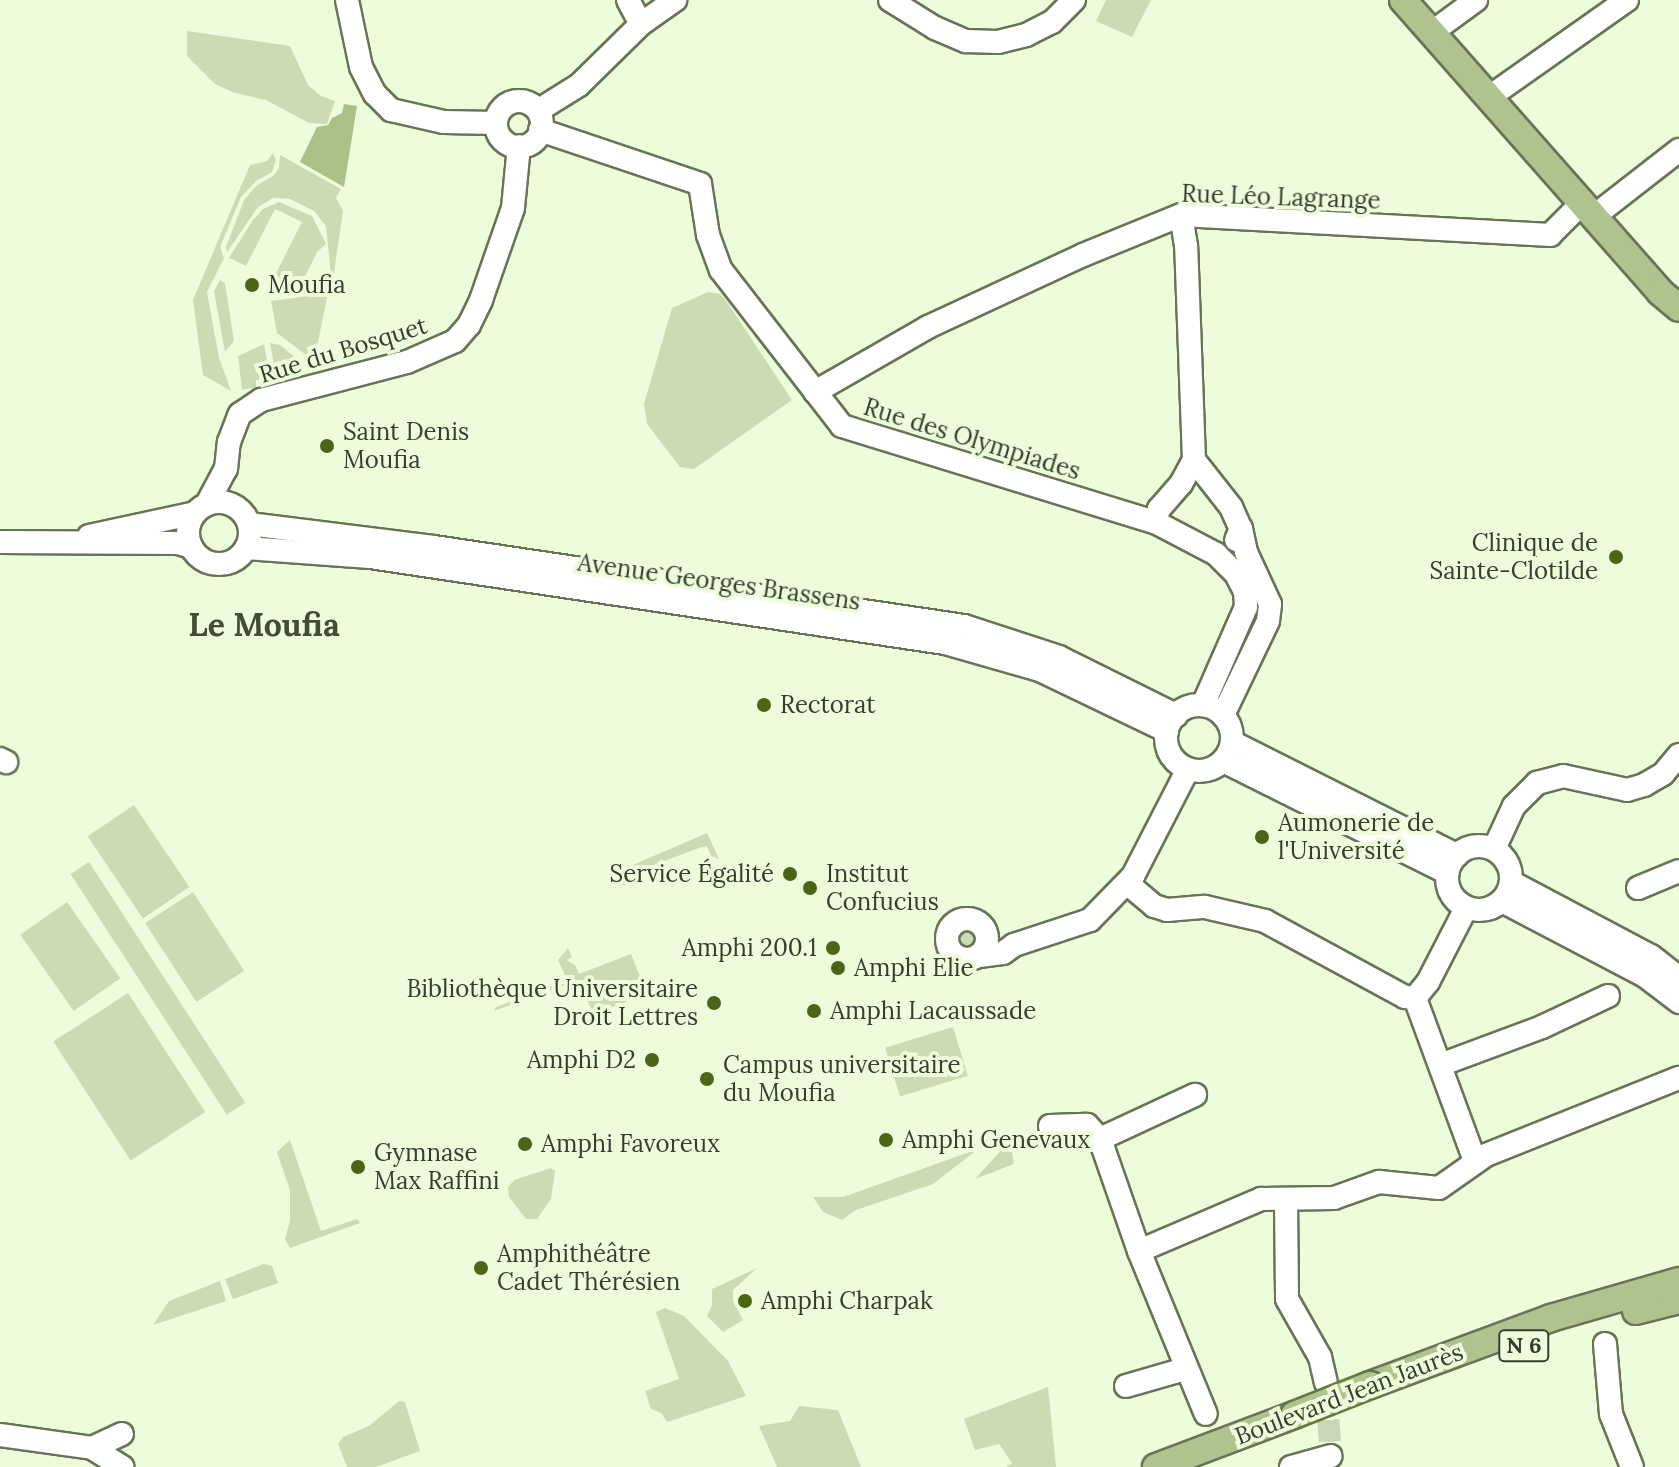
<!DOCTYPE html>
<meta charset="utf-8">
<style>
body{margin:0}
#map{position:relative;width:1679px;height:1467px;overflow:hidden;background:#edfcda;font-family:Lora,serif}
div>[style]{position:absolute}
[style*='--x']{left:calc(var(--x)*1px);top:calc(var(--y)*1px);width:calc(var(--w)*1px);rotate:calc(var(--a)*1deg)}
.green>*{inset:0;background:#cbdcb5;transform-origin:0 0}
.round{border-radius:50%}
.forest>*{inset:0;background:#a9c187}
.minor-tunnel>*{height:22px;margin-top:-11px;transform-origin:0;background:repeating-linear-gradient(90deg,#c9d6b8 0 22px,transparent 0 33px)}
.roads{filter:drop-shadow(2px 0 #687456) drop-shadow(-2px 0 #687456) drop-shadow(0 2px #687456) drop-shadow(0 -2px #687456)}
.minor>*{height:22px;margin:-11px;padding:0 11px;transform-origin:11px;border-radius:11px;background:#fff}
.minor>.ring{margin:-11px;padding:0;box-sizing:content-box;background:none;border:22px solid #fff;border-radius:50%}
.major>*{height:26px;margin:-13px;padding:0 13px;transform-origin:13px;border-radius:13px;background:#afc38f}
.bridges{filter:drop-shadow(2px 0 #637a3d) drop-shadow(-2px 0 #637a3d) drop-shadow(0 2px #637a3d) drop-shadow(0 -2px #637a3d)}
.major-bridge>*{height:26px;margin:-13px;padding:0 13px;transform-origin:13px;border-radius:13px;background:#afc38f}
.dots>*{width:22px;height:22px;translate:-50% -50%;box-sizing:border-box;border:4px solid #edfcda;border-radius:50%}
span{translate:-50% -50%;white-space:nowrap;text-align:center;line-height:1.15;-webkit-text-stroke:8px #edfcda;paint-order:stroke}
.shield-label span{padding:2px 6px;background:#edfcda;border:2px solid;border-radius:6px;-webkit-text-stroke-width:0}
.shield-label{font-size:22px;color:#373d2f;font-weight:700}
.street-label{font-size:24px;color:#373d2f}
.poi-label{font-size:24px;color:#373d2f}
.left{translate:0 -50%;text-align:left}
.right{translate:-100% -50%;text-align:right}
.district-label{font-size:32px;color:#424d31;font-weight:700}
</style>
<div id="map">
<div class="green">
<div style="clip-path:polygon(1106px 0,1151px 0,1132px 37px,1096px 21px)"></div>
<div style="clip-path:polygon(187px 31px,290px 46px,308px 85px,321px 96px,335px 101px,327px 124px,309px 123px,266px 100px,232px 92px,215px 84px,187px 56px)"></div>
<div style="clip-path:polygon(273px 153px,276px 160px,272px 172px,256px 181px,241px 197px,220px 247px,224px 258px,207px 292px,219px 358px,231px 391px,203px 375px,193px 300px,250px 165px,267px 161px)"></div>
<div style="clip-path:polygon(280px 155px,341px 189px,336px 198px,343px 211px,332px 286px,326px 226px,314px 211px,290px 199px,273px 198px,258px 207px,227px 252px,226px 247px,244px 200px,256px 186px,274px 175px,279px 168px)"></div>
<div style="clip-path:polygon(279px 202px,312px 216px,326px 244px,317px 252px,300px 287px,277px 290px,280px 283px,273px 279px,302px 222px,275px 209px,246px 266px,229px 258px,253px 220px,263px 209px)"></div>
<div style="clip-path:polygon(220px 280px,225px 283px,234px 341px,225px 352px,214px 291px)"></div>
<div style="clip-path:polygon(708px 292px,720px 294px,725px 299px,792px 400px,694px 469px,680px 467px,647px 424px,644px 404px,672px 308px)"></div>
<div style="clip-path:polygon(324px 294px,327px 298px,314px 361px,277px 333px,271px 301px)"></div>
<div style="clip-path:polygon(270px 343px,280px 345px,306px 366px,301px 377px,277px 382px)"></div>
<div style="clip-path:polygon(264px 344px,270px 377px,256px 380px,256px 387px,242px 390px,238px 356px)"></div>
<div style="left:134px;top:805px;width:99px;height:56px;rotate:56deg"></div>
<div style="clip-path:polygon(707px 833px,719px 859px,711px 856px,707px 846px,699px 848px,624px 876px,626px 886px,612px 881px,612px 874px)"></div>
<div style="left:89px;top:862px;width:287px;height:22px;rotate:57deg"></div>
<div style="left:193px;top:892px;width:94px;height:57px;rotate:57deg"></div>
<div style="left:67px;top:902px;width:93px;height:57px;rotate:55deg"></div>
<div class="round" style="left:953px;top:924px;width:28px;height:28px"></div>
<div style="clip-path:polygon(568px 948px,572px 957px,567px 960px,575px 965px,579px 974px,631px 954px,647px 994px,594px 1014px,581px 989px,569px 984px,494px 1011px,496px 1007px,567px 980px,558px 960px)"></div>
<div style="left:128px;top:993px;width:142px;height:89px;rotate:57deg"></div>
<div style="left:953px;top:1027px;width:51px;height:71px;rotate:73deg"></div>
<div style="clip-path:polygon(1009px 1135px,1014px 1164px,975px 1179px,1005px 1146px)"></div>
<div style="clip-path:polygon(290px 1140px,321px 1231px,357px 1219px,360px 1223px,290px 1248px,285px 1239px,290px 1221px,290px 1190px,277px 1152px)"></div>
<div style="clip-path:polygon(978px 1149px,933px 1184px,856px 1210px,842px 1220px,823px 1212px,813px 1197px,843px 1197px)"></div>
<div style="clip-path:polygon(551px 1168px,555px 1171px,551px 1199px,537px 1219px,526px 1219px,509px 1197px,508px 1187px,514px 1180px)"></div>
<div style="clip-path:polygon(264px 1264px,272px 1266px,278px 1283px,233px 1299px,225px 1279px)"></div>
<div style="clip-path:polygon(757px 1268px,733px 1290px,733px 1301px,743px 1320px,723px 1332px,707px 1316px,712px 1305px,712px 1289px)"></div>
<div style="clip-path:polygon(220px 1281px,226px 1301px,153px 1325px,169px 1301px)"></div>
<div style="clip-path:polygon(665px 1308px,684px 1316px,728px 1361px,746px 1396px,667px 1422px,661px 1413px,651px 1409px,645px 1391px,679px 1379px,656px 1312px)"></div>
<div style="clip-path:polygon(1048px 1387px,1056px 1467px,1006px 1467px,1012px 1463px,999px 1444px,975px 1450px,964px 1419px)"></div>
<div style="clip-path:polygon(399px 1401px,405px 1402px,420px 1451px,376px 1467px,347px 1467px,338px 1444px,343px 1437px,369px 1426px)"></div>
<div style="clip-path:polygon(799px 1406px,838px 1410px,861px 1467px,777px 1467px,759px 1426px,790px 1421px)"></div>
</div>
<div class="forest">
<div style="clip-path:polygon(344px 104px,357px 106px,344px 187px,300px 162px,317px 127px,328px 125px,332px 118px,342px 113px)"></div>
</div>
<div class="minor-tunnel">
<div style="--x:1326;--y:1387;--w:55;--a:85.8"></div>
</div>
<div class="roads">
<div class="minor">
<div style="--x:347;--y:0;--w:68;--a:78.2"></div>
<div style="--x:361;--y:67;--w:30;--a:63"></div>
<div style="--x:375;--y:94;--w:23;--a:45"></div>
<div style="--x:391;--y:110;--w:54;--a:12.8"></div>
<div style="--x:444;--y:122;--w:51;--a:1.1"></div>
<div style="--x:628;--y:0;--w:27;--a:62"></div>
<div style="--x:890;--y:0;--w:53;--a:31.9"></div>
<div style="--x:935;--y:28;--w:34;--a:23"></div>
<div style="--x:966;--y:41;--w:32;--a:2"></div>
<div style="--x:998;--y:42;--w:29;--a:-14"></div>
<div style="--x:1026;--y:35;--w:29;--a:-27"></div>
<div style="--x:1052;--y:22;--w:31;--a:-45"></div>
<div style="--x:1431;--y:33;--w:56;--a:-36.3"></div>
<div style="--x:1488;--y:98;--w:170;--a:-35.2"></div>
<div class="ring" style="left:496px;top:101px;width:24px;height:24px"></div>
<div style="--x:539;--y:110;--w:47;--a:-32"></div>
<div style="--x:579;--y:85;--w:87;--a:-44.5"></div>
<div style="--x:641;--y:24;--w:42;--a:-35.2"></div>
<div style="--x:540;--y:130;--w:169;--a:18.6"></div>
<div style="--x:700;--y:184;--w:52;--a:81.1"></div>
<div style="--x:708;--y:235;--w:37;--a:70"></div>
<div style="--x:721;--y:270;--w:197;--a:52.2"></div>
<div style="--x:842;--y:426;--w:327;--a:17.1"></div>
<div style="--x:1155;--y:522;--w:69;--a:27.7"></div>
<div style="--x:1216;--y:554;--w:28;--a:45"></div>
<div style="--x:1236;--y:574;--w:20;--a:63"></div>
<div style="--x:1245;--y:592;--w:15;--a:86"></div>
<div style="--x:1246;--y:607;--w:107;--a:113.7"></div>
<div style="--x:1593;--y:217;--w:109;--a:-37.9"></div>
<div style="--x:815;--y:392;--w:130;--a:-29.9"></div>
<div style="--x:928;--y:327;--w:171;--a:-24.9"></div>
<div style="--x:1083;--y:255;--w:106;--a:-22.2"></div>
<div style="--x:1181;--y:215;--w:370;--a:3.1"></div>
<div style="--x:1550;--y:235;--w:44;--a:-45"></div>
<div style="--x:1194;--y:460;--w:60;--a:51.8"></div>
<div style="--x:1231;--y:507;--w:24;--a:66"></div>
<div style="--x:1241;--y:529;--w:12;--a:114"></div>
<div class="ring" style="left:188px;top:502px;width:40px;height:40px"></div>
<div style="--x:207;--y:504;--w:40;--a:-62"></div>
<div style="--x:226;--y:469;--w:27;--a:-84"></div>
<div style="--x:229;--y:442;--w:30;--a:-69"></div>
<div style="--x:240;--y:414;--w:25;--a:-34"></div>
<div style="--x:261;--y:400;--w:151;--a:-14.6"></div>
<div style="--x:407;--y:362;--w:52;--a:-23.6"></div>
<div style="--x:455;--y:341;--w:21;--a:-49"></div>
<div style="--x:469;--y:325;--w:28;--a:-64"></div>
<div style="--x:481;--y:300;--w:97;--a:-70.8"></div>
<div style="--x:513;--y:208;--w:62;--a:-84.5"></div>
<div style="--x:1155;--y:522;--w:14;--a:-73"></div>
<div style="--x:1159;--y:509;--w:33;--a:-49"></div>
<div style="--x:1181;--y:484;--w:27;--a:-62"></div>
<div style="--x:1194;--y:460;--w:214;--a:-92.1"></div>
<div style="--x:1186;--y:246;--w:31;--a:-99"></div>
<div style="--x:249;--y:524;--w:186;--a:7.1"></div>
<div style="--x:434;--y:547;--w:536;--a:8.48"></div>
<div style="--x:964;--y:626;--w:100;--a:18.1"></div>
<div style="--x:1059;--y:657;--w:131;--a:26.4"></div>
<div style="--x:89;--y:536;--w:108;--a:-12.2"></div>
<div style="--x:0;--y:542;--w:178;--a:0.3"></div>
<div style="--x:178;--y:543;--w:14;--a:17"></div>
<div style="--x:246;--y:548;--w:124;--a:4.2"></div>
<div style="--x:370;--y:557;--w:581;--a:8.51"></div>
<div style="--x:945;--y:643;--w:99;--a:15.9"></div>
<div style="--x:1040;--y:670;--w:141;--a:25.7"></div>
<div class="ring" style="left:1166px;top:705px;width:44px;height:44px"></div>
<div style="--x:1223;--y:715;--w:104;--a:-64.4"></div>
<div style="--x:1268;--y:621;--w:17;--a:-83"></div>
<div style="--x:1270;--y:604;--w:57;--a:-114.8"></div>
<div style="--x:1246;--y:552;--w:24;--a:-102"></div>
<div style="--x:1232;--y:742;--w:252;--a:26.7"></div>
<div style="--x:0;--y:759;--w:7;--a:27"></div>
<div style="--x:1223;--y:761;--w:251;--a:26.5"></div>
<div class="ring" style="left:1447px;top:846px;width:42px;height:42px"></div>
<div style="--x:1494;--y:849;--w:47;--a:-65.1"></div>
<div style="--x:1514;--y:806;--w:33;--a:-45"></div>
<div style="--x:1537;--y:783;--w:27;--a:-15"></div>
<div style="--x:1563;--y:776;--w:66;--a:12.3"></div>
<div style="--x:1627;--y:790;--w:18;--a:-16"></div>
<div style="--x:1644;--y:785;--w:22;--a:-30"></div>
<div style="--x:1663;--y:774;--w:25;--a:-50"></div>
<div style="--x:1511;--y:882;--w:158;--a:27.9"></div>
<div style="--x:1651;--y:956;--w:36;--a:38"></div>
<div style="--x:1128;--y:884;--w:34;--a:40"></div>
<div style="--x:1154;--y:906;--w:14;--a:17"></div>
<div style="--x:1167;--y:910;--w:38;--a:-5"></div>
<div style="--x:1205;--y:907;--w:62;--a:13.1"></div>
<div style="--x:1265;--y:921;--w:159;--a:28.5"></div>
<div style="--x:1405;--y:997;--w:10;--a:6"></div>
<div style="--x:1638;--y:888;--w:44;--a:-22.5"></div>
<div style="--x:1502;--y:901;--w:161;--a:27.7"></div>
<div style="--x:1645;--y:976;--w:43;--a:37.4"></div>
<div class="ring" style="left:947px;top:919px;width:18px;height:18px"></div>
<div style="--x:979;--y:956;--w:24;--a:-7"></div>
<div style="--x:1003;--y:953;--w:14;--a:-36"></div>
<div style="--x:1014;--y:945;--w:80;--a:-18.2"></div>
<div style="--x:1090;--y:920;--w:62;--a:-45.7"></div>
<div style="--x:1133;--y:876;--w:120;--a:-62.8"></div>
<div style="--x:1415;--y:998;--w:174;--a:69.8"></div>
<div style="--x:1415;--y:998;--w:21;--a:-51"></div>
<div style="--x:1428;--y:982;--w:83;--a:-62.8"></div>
<div style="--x:1440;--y:1065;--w:109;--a:-20.4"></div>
<div style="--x:1542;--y:1027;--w:73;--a:-25.2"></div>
<div style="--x:1050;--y:1126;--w:37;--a:-2"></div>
<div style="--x:1087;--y:1125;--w:19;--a:47"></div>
<div style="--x:1100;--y:1139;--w:105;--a:-24.9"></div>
<div style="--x:1100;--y:1139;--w:119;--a:70.8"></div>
<div style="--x:1139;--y:1251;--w:176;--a:67.7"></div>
<div style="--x:1286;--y:1200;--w:99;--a:89.4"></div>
<div style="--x:1287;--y:1299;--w:67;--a:60.4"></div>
<div style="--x:1320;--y:1357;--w:26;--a:77"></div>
<div style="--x:1139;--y:1251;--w:133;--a:-23.1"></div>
<div style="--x:1261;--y:1199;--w:73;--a:-0.8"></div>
<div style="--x:1334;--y:1198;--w:48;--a:-19.6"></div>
<div style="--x:1379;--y:1182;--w:60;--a:5.7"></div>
<div style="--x:1439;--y:1188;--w:57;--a:-35.1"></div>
<div style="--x:1486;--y:1155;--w:208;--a:-21.8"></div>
<div style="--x:1605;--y:1344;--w:70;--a:85.1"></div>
<div style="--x:1611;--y:1414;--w:57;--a:68.4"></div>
<div style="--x:1126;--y:1386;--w:61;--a:-16.1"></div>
<div style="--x:0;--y:1435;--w:93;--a:8"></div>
<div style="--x:92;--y:1448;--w:36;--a:32"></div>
<div style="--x:92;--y:1448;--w:33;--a:-25"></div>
<div style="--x:1291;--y:1467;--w:41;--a:-15.4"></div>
</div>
<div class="major">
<div style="--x:1403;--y:0;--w:389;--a:48.6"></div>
<div style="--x:1660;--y:292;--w:25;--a:40"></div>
<div style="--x:1636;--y:1311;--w:44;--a:-14.3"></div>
<div style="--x:1370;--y:1385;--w:193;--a:-20.3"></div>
<div style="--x:1551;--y:1318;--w:133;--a:-16.1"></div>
<div style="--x:1156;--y:1467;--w:147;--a:-20.6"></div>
</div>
</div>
<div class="bridges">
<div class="major-bridge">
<div style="--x:1294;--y:1415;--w:82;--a:-21.5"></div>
</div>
</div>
<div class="dots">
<div style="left:252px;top:285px;background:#4b6516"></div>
<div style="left:327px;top:446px;background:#4b6516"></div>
<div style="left:1616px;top:557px;background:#4b6516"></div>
<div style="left:764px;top:705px;background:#4b6516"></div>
<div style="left:1262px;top:837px;background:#4b6516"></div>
<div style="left:790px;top:874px;background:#4b6516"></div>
<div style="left:810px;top:888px;background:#4b6516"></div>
<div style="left:833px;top:948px;background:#4b6516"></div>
<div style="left:838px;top:968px;background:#4b6516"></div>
<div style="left:714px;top:1003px;background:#4b6516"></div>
<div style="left:814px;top:1011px;background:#4b6516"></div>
<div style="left:652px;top:1060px;background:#4b6516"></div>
<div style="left:707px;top:1079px;background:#4b6516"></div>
<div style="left:886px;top:1140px;background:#4b6516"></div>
<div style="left:525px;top:1144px;background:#4b6516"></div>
<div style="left:358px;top:1167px;background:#4b6516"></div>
<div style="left:481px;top:1268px;background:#4b6516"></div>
<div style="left:745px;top:1301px;background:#4b6516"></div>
</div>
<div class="shield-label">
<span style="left:1524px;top:1346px">N 6</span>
</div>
<div class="street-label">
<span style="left:1281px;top:197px;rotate:2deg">Rue Léo Lagrange</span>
<span style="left:343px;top:350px;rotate:-17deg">Rue du Bosquet</span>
<span style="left:972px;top:439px;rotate:17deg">Rue des Olympiades</span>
<span style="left:719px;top:582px;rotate:8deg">Avenue Georges Brassens</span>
<span style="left:1349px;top:1394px;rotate:-21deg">Boulevard Jean Jaurès</span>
</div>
<div class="poi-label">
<span class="left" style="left:268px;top:285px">Moufia</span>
<span class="left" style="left:343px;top:446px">Saint Denis<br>Moufia</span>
<span class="right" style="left:1598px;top:557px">Clinique de<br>Sainte-Clotilde</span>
<span class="left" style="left:780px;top:705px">Rectorat</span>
<span class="left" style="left:1278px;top:837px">Aumonerie de<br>l'Université</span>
<span class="right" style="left:774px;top:874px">Service Égalité</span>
<span class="left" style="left:826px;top:888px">Institut<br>Confucius</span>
<span class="right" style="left:817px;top:948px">Amphi 200.1</span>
<span class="left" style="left:854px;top:968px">Amphi Elie</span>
<span class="right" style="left:698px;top:1003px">Bibliothèque Universitaire<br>Droit Lettres</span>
<span class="left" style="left:830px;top:1011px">Amphi Lacaussade</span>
<span class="right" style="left:636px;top:1060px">Amphi D2</span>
<span class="left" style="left:723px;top:1079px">Campus universitaire<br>du Moufia</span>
<span class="left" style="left:902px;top:1140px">Amphi Genevaux</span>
<span class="left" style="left:541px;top:1144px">Amphi Favoreux</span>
<span class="left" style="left:374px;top:1167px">Gymnase<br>Max Raffini</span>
<span class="left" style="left:497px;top:1268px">Amphithéâtre<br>Cadet Thérésien</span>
<span class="left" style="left:761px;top:1301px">Amphi Charpak</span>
</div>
<div class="district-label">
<span style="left:264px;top:625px">Le Moufia</span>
</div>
</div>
